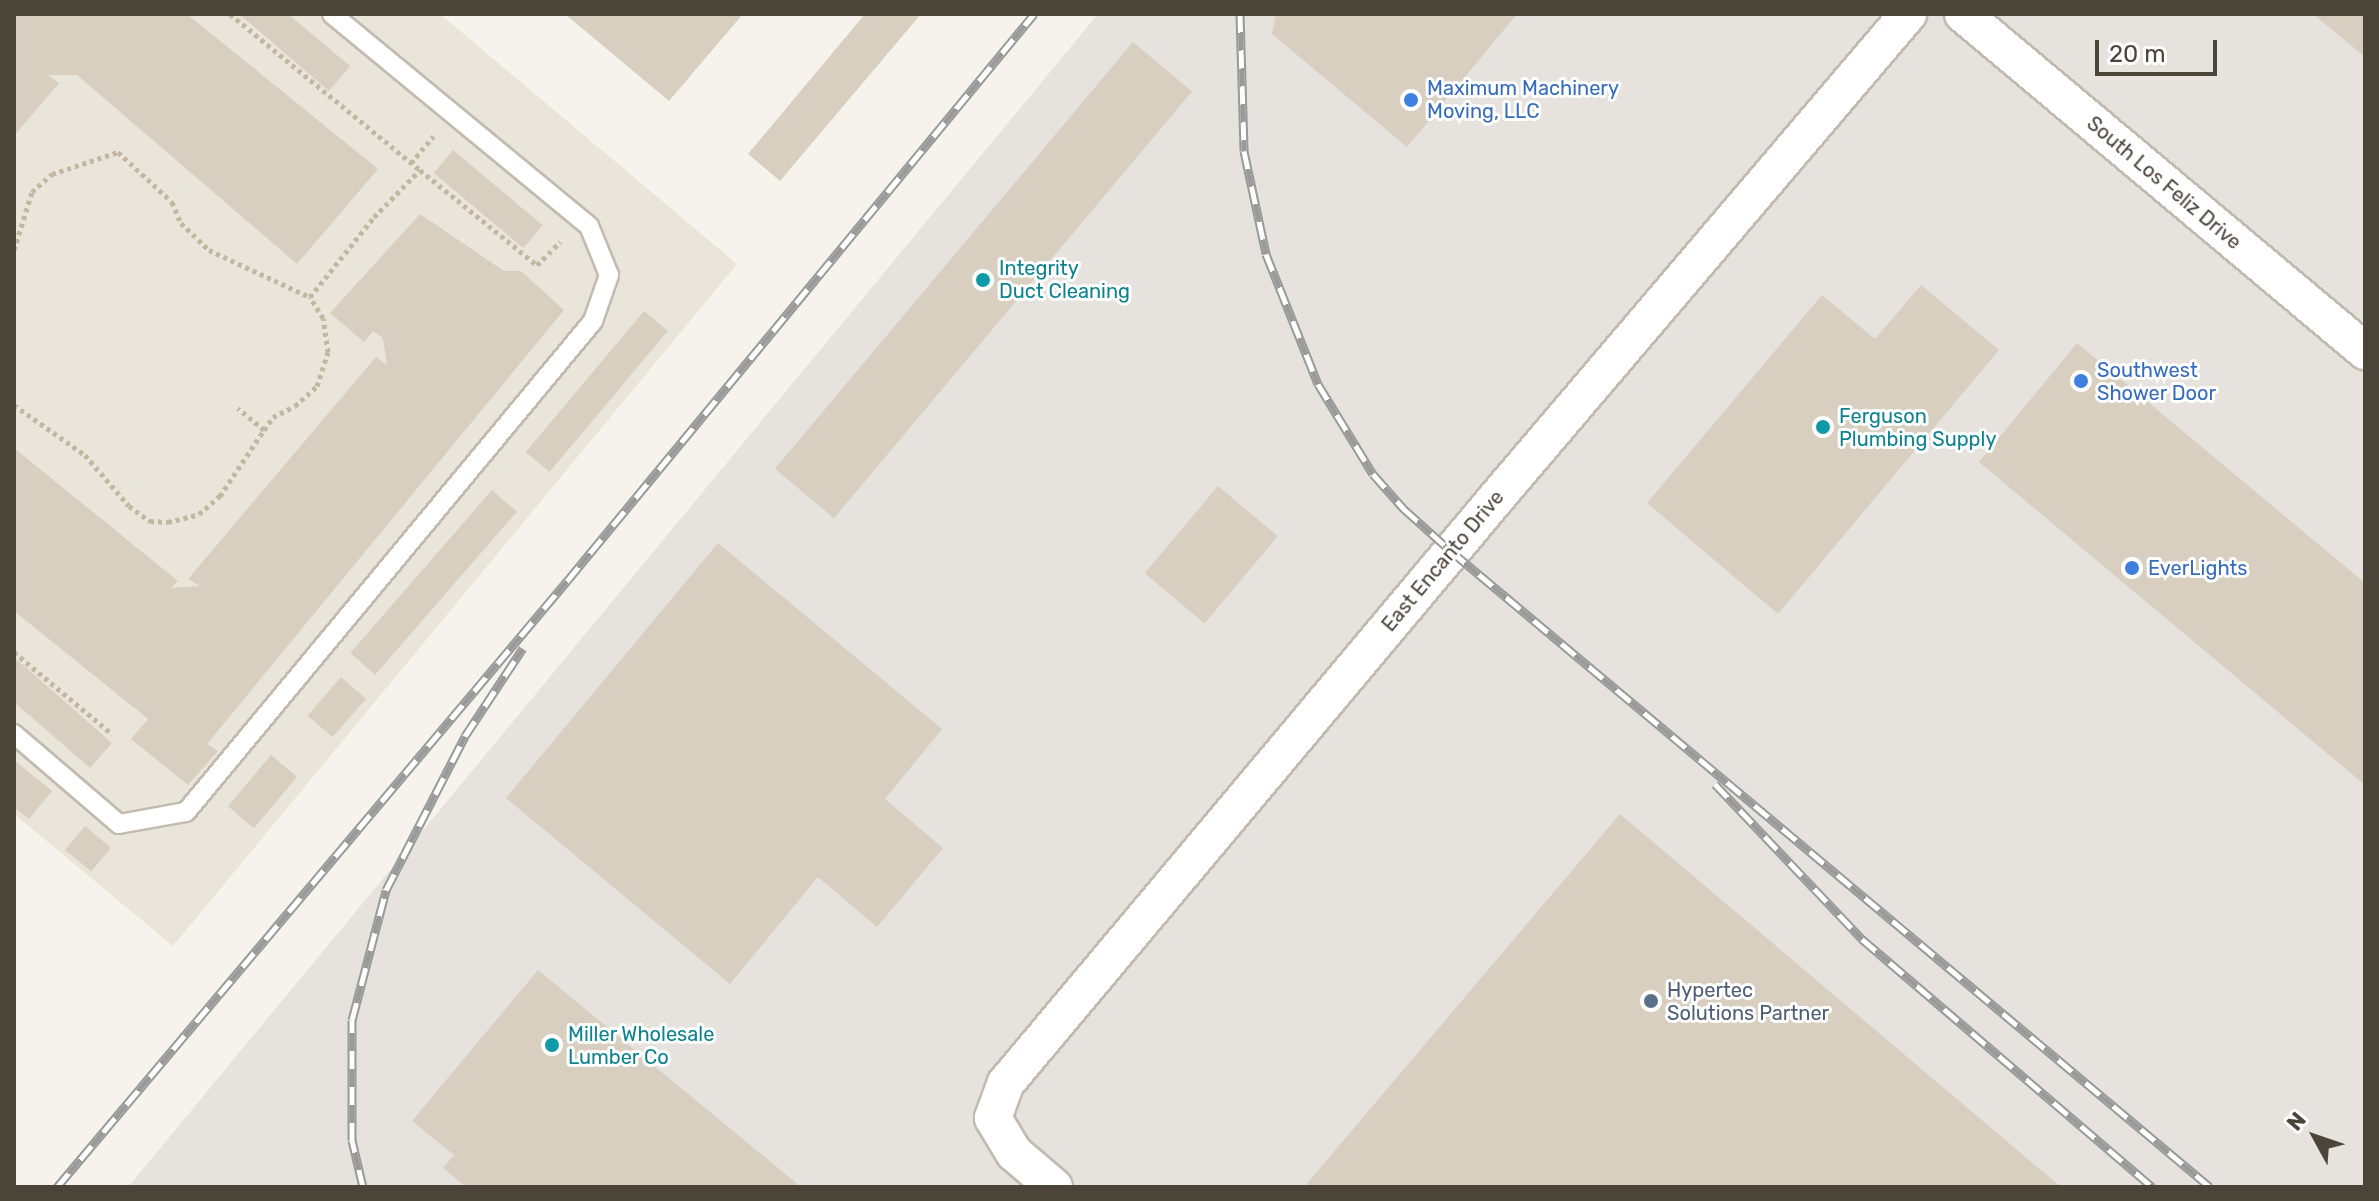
<!DOCTYPE html>
<style>
body{margin:0}
#map{position:relative;width:2379px;height:1201px;overflow:hidden;background:#f6f3ec;font-family:Rubik,sans-serif}
div>[style]{position:absolute}
[style*='--x']{left:calc(var(--x)*1px);top:calc(var(--y)*1px);width:calc(var(--w)*1px);rotate:calc(var(--a)*1deg)}
.residential>*{inset:0;background:#eae5da}
.industrial>*{inset:0;background:#e6e2dd}
.building>*{inset:0;background:#d8cfc1;transform-origin:0 0}
.path>*{height:5px;margin-top:-2.5px;transform-origin:0;background:repeating-linear-gradient(90deg,#c4b79f 0 4px,transparent 0 8px)}
.roads{filter:drop-shadow(2px 0 #c2bbae) drop-shadow(-2px 0 #c2bbae) drop-shadow(0 2px #c2bbae) drop-shadow(0 -2px #c2bbae)}
.service>*{height:18px;margin:-9px;padding:0 9px;transform-origin:9px;border-radius:9px;background:#fff}
.minor>*{height:36px;margin:-18px;padding:0 18px;transform-origin:18px;border-radius:18px;background:#fff}
.rail>*{height:9px;margin-top:-4.5px;transform-origin:0;background:repeating-linear-gradient(90deg,#fff 0 18px,#9a9a9a 0 36px);box-sizing:border-box;border-block:2px solid #9a9a9a}
.dots>*{width:22px;height:22px;translate:-50% -50%;box-sizing:border-box;border:4px solid #fff;border-radius:50%}
span{translate:-50% -50%;white-space:nowrap;text-align:center;line-height:1.15;-webkit-text-stroke:6px #fff;paint-order:stroke}
.shop-label{font-size:20px;color:#366cbe}
.left{translate:0 -50%;text-align:left}
.street-label{font-size:20px;color:#4b4439}
.culture-label{font-size:20px;color:#0d838f}
.service-label{font-size:20px;color:#4e5e75}
.frame{position:absolute;inset:0;border:16px solid #4b4439;pointer-events:none}
.north{position:absolute;left:2275px;top:1097px;width:80px;height:80px;-webkit-text-stroke:6px #fff;paint-order:stroke;rotate:310deg;font-size:22px;font-weight:700;line-height:32px;text-align:center;color:#4b4439}
.north::after{content:'';display:block;margin:auto;width:28px;height:36px;background:#4b4439;clip-path:polygon(50% 0,100% 100%,50% 72%,0 100%)}
.scale{position:absolute;left:2095px;top:40px;width:122px;height:36px;box-sizing:border-box;border:4px solid #4b4439;border-top:0;padding-left:10px;font-size:24px;line-height:28px;white-space:nowrap;color:#4b4439;-webkit-text-stroke:6px #fff;paint-order:stroke}
</style>
<div id="map">
<div class="residential">
<div style="clip-path:polygon(14px 14px,440px 14px,737px 264px,173px 946px,14px 814px)"></div>
</div>
<div class="industrial">
<div style="clip-path:polygon(1098px 14px,2365px 14px,2365px 1187px,128px 1187px)"></div>
</div>
<div class="building">
<div style="clip-path:polygon(14px 14px,187px 14px,378px 169px,297px 264px,77px 75px,48px 75px,59px 83px,14px 136px)"></div>
<div style="clip-path:polygon(239px 14px,288px 14px,350px 66px,329px 91px)"></div>
<div style="clip-path:polygon(565px 14px,743px 14px,669px 101px)"></div>
<div style="clip-path:polygon(865px 14px,921px 14px,780px 181px,748px 154px)"></div>
<div style="clip-path:polygon(1276px 14px,1517px 14px,1407px 147px,1272px 34px)"></div>
<div style="clip-path:polygon(2313px 14px,2365px 14px,2365px 57px)"></div>
<div style="left:1133px;top:42px;width:77px;height:557px;rotate:40deg"></div>
<div style="left:453px;top:150px;width:117px;height:30px;rotate:40deg"></div>
<div style="clip-path:polygon(420px 214px,504px 271px,521px 271px,564px 310px,207px 744px,218px 751px,188px 785px,131px 739px,148px 719px,14px 611px,14px 448px,178px 581px,171px 588px,200px 586px,188px 579px,376px 357px,387px 365px,383px 338px,373px 331px,364px 342px,330px 313px)"></div>
<div style="clip-path:polygon(1921px 285px,1999px 350px,1778px 614px,1647px 503px,1822px 295px,1875px 339px)"></div>
<div style="left:644px;top:311px;width:31px;height:184px;rotate:40deg"></div>
<div style="clip-path:polygon(2077px 343px,2365px 583px,2365px 785px,1979px 462px)"></div>
<div style="left:1218px;top:486px;width:78px;height:114px;rotate:40deg"></div>
<div style="left:492px;top:490px;width:33px;height:216px;rotate:41deg"></div>
<div style="clip-path:polygon(718px 543px,942px 729px,885px 799px,943px 848px,877px 927px,818px 877px,730px 984px,506px 798px)"></div>
<div style="clip-path:polygon(14px 657px,112px 743px,90px 768px,14px 702px)"></div>
<div style="left:341px;top:677px;width:33px;height:51px;rotate:41deg"></div>
<div style="left:271px;top:755px;width:34px;height:67px;rotate:40deg"></div>
<div style="clip-path:polygon(14px 760px,52px 791px,29px 819px,14px 807px)"></div>
<div style="clip-path:polygon(1620px 814px,2061px 1187px,1304px 1187px)"></div>
<div style="left:85px;top:826px;width:34px;height:31px;rotate:40deg"></div>
<div style="clip-path:polygon(538px 970px,801px 1187px,466px 1187px,443px 1168px,454px 1155px,412px 1121px)"></div>
</div>
<div class="path">
<div style="--x:230;--y:14;--w:246;--a:39.4"></div>
<div style="--x:411;--y:163;--w:35;--a:-50"></div>
<div style="--x:14;--y:250;--w:61;--a:-72.8"></div>
<div style="--x:32;--y:192;--w:27;--a:-42"></div>
<div style="--x:52;--y:174;--w:70;--a:-18.4"></div>
<div style="--x:118;--y:152;--w:74;--a:42.8"></div>
<div style="--x:172;--y:202;--w:23;--a:67"></div>
<div style="--x:181;--y:223;--w:39;--a:44"></div>
<div style="--x:209;--y:250;--w:111;--a:25"></div>
<div style="--x:310;--y:297;--w:102;--a:-51.3"></div>
<div style="--x:374;--y:217;--w:66;--a:-45.6"></div>
<div style="--x:420;--y:170;--w:151;--a:39.1"></div>
<div style="--x:537;--y:265;--w:33;--a:-45"></div>
<div style="--x:14;--y:405;--w:87;--a:35.2"></div>
<div style="--x:85;--y:455;--w:67;--a:49.2"></div>
<div style="--x:129;--y:506;--w:26;--a:36"></div>
<div style="--x:150;--y:521;--w:18;--a:3"></div>
<div style="--x:168;--y:522;--w:32;--a:-14"></div>
<div style="--x:199;--y:514;--w:28;--a:-41"></div>
<div style="--x:220;--y:496;--w:79;--a:-56.3"></div>
<div style="--x:264;--y:430;--w:34;--a:-140"></div>
<div style="--x:264;--y:430;--w:16;--a:-55"></div>
<div style="--x:273;--y:417;--w:25;--a:-27"></div>
<div style="--x:295;--y:406;--w:30;--a:-42"></div>
<div style="--x:317;--y:386;--w:36;--a:-72"></div>
<div style="--x:328;--y:352;--w:34;--a:-98"></div>
<div style="--x:323;--y:318;--w:25;--a:-122"></div>
<div style="--x:14;--y:652;--w:128;--a:39.9"></div>
</div>
<div class="roads">
<div class="service">
<div style="--x:14;--y:734;--w:138;--a:40.6"></div>
<div style="--x:119;--y:824;--w:68;--a:-10.2"></div>
<div style="--x:186;--y:812;--w:638;--a:-50.34"></div>
<div style="--x:593;--y:321;--w:49;--a:-70.8"></div>
<div style="--x:609;--y:275;--w:53;--a:-112.2"></div>
<div style="--x:589;--y:226;--w:333;--a:-140.5"></div>
</div>
<div class="minor">
<div style="--x:1963;--y:14;--w:525;--a:39.97"></div>
<div style="--x:1054;--y:1187;--w:52;--a:-139.6"></div>
<div style="--x:1014;--y:1153;--w:41;--a:-121"></div>
<div style="--x:993;--y:1118;--w:37;--a:-70"></div>
<div style="--x:1006;--y:1083;--w:766;--a:-50.03"></div>
<div style="--x:1498;--y:496;--w:633;--a:-49.61"></div>
</div>
</div>
<div class="rail">
<div style="--x:1240;--y:14;--w:137;--a:88.3"></div>
<div style="--x:1244;--y:151;--w:105;--a:77.9"></div>
<div style="--x:1266;--y:254;--w:140;--a:68.2"></div>
<div style="--x:1318;--y:384;--w:105;--a:58.6"></div>
<div style="--x:1373;--y:474;--w:47;--a:48.5"></div>
<div style="--x:1404;--y:509;--w:63;--a:41.8"></div>
<div style="--x:1451;--y:551;--w:990;--a:39.96"></div>
<div style="--x:1715;--y:784;--w:214;--a:46.5"></div>
<div style="--x:1862;--y:939;--w:382;--a:40.5"></div>
<div style="--x:57;--y:1187;--w:792;--a:-49.92"></div>
<div style="--x:567;--y:581;--w:735;--a:-50.52"></div>
<div style="--x:363;--y:1187;--w:48;--a:-103.2"></div>
<div style="--x:352;--y:1140;--w:120;--a:-90"></div>
<div style="--x:352;--y:1020;--w:134;--a:-75.3"></div>
<div style="--x:386;--y:890;--w:173;--a:-62.8"></div>
<div style="--x:465;--y:736;--w:105;--a:-56.6"></div>
</div>
<div class="dots">
<div style="left:1411px;top:100px;background:#3f7fe0"></div>
<div style="left:983px;top:280px;background:#0f9aa8"></div>
<div style="left:2081px;top:381px;background:#3f7fe0"></div>
<div style="left:1823px;top:427px;background:#0f9aa8"></div>
<div style="left:2132px;top:568px;background:#3f7fe0"></div>
<div style="left:1651px;top:1001px;background:#5c6f8a"></div>
<div style="left:552px;top:1045px;background:#0f9aa8"></div>
</div>
<div class="shop-label">
<span class="left" style="left:1427px;top:100px">Maximum Machinery<br>Moving, LLC</span>
<span class="left" style="left:2097px;top:382px">Southwest<br>Shower Door</span>
<span class="left" style="left:2148px;top:568px">EverLights</span>
</div>
<div class="street-label">
<span style="left:2164px;top:183px;rotate:40deg">South Los Feliz Drive</span>
<span style="left:1443px;top:561px;rotate:-50deg">East Encanto Drive</span>
</div>
<div class="culture-label">
<span class="left" style="left:999px;top:280px">Integrity<br>Duct Cleaning</span>
<span class="left" style="left:1839px;top:428px">Ferguson<br>Plumbing Supply</span>
<span class="left" style="left:568px;top:1046px">Miller Wholesale<br>Lumber Co</span>
</div>
<div class="service-label">
<span class="left" style="left:1667px;top:1002px">Hypertec<br>Solutions Partner</span>
</div>
<div class="frame"></div>
<div class="north">N</div>
<div class="scale">20 m</div>
</div>
